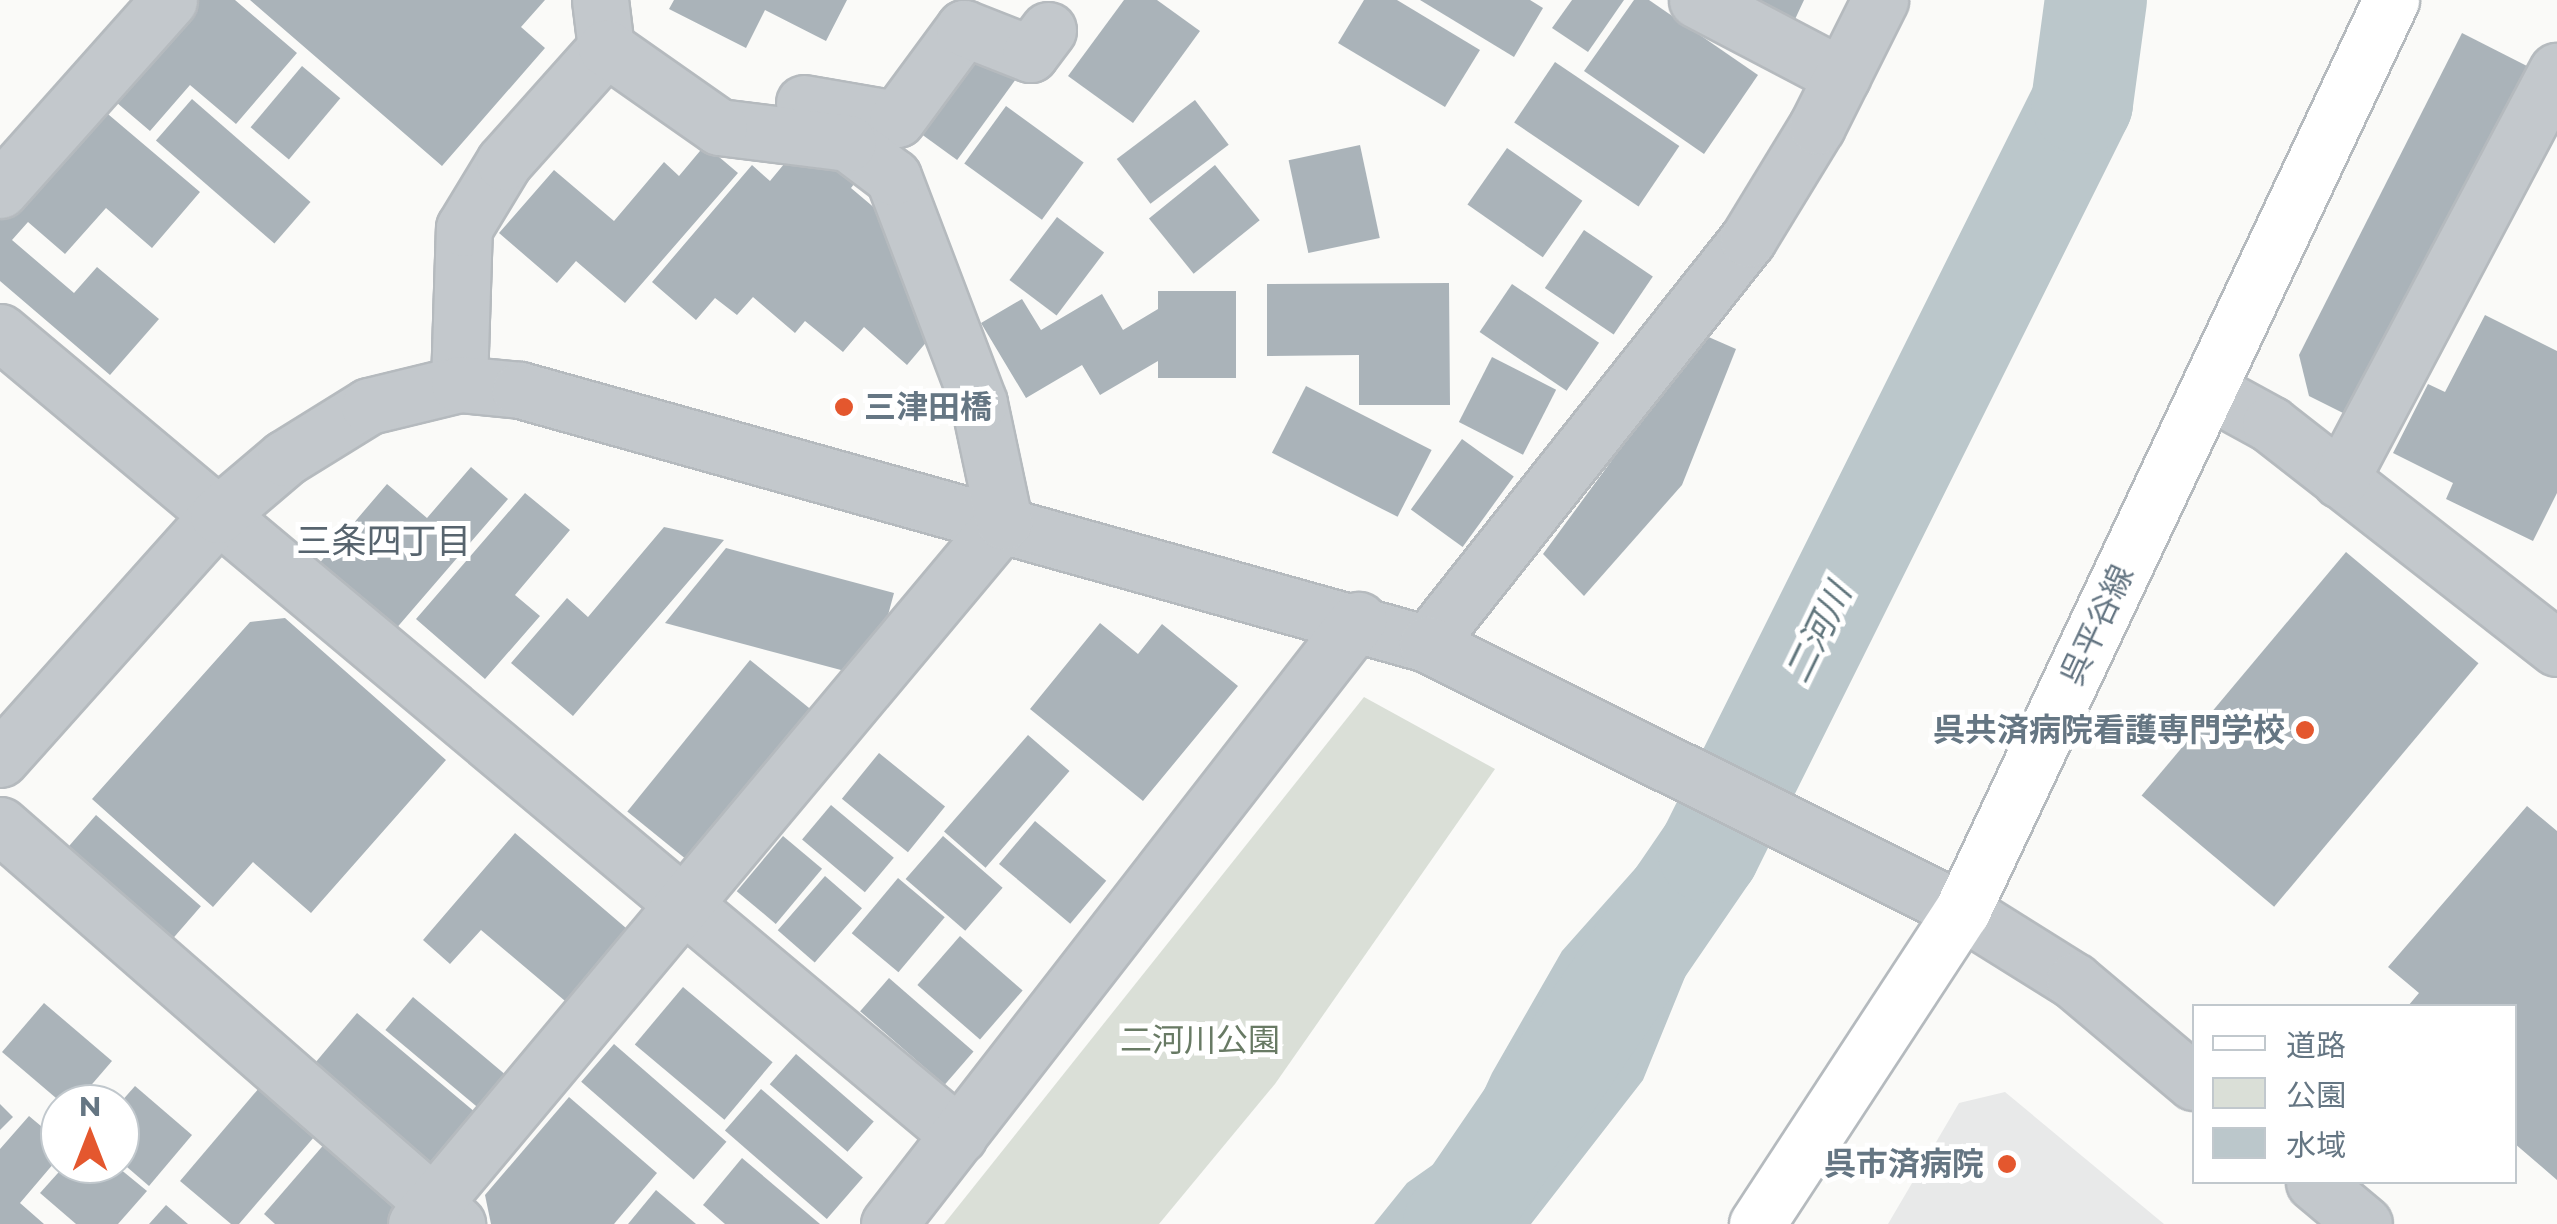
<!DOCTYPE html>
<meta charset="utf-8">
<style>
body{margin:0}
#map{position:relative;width:2557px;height:1224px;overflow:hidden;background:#fafaf8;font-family:Montserrat,"Noto Sans JP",sans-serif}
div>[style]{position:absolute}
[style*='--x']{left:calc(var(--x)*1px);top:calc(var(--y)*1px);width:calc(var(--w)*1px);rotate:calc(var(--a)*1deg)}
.built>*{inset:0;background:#e8e9e9}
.green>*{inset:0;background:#dadfd7}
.water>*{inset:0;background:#bbc7cb}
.river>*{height:102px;margin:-51px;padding:0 51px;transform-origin:51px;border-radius:51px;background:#bbc7cb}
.building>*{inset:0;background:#aab3b9;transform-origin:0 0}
.roads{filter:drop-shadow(2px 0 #b5babe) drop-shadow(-2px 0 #b5babe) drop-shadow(0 2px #b5babe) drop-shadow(0 -2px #b5babe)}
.minor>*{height:55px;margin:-27.5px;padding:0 27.5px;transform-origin:27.5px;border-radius:27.5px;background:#c3c8cc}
.major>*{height:55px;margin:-27.5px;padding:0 27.5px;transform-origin:27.5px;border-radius:27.5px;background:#fff}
.dots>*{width:28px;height:28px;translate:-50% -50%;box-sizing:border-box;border:5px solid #fff;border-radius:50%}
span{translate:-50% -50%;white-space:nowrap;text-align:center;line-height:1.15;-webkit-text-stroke:10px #fff;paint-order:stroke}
.poi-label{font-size:32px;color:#657683;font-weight:700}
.left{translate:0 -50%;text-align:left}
.right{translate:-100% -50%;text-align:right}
.street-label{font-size:32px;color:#657683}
.park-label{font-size:32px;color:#687a64}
.neighbourhood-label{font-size:35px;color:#57646e}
.water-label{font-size:35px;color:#60757c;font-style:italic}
.legend{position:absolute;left:2192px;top:1004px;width:325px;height:180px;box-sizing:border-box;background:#fff;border:2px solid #c1c8cd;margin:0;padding:12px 18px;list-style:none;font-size:30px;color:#657683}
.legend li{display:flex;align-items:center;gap:20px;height:50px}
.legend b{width:50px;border:2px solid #c1c8cd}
.north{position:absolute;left:40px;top:1084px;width:100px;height:100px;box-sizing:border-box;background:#fff;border:2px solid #c1c8cd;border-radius:50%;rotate:0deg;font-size:28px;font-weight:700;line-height:40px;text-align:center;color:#657683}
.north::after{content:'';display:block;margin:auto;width:35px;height:45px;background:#e4572e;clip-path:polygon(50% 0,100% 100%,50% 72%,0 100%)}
</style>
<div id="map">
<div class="built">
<div style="clip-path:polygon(2005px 1092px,2164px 1224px,1888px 1224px,1959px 1103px)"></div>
</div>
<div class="green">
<div style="clip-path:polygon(1364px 697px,1495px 769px,1275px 1084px,1159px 1224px,944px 1224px)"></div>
</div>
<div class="water">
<div style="clip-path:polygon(1650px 852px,1716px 901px,1643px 1080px,1531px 1224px,1374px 1224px,1407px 1183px,1458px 1147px,1492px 1073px,1562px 951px)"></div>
</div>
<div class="river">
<div style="--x:1454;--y:1224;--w:451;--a:-55.6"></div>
<div style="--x:1709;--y:852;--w:837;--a:-63.53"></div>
<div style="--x:2082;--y:103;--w:104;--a:-82.3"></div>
</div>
<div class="building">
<div style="clip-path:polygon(168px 0,235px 0,297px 53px,236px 124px,190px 85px,150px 131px,96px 85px)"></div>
<div style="clip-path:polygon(250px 0,545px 0,521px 27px,545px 48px,442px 166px)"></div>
<div style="clip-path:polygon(674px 0,847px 0,826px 41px,765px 10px,746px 48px,669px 9px)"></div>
<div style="clip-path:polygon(1124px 0,1157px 0,1200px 31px,1133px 123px,1068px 76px)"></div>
<div style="clip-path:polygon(1364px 0,1397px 0,1480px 50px,1445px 107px,1338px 43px)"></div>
<div style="clip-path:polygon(1420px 0,1530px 0,1543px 8px,1514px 57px)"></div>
<div style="clip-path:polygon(1572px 0,1624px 0,1588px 52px,1552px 28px)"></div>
<div style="clip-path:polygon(1634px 0,1649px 0,1758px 75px,1704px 154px,1584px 71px)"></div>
<div style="clip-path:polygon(1724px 0,1804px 0,1790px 30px)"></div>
<div style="clip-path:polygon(2462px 33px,2527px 66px,2349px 416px,2309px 396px,2299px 355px)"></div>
<div style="left:975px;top:47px;width:52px;height:102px;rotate:36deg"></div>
<div style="left:1555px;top:62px;width:150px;height:73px;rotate:34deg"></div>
<div style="left:302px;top:66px;width:50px;height:80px;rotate:40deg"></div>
<div style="clip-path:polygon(89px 98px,200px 192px,152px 248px,106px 208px,65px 254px,28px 222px,12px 240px,74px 293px,97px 267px,159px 319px,110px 375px,0 281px,0 201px)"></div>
<div style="left:192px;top:99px;width:157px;height:55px;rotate:41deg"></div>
<div style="left:1195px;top:100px;width:56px;height:98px;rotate:53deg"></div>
<div style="left:1006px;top:106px;width:96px;height:71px;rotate:36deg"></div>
<div style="clip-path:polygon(705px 145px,738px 173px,625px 303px,576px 261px,557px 283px,499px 233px,554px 170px,614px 221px,664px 162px,679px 176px)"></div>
<div style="left:1360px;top:145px;width:95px;height:73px;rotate:78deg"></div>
<div style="clip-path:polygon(822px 148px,858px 179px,851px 188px,890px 221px,934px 333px,907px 365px,864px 327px,843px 352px,805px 321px,795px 333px,753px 297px,737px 315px,715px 298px,696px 320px,652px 282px,752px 165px,770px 181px,794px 152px)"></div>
<div style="left:1507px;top:148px;width:92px;height:69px;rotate:35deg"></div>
<div style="left:1215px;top:165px;width:71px;height:85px;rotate:51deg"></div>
<div style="left:1057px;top:217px;width:59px;height:79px;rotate:37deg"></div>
<div style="left:1584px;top:230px;width:83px;height:70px;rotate:34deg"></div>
<div style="clip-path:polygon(1449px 283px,1450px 405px,1359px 405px,1359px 355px,1267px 356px,1267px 284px)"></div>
<div style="left:1512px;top:284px;width:105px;height:58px;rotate:34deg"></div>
<div style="clip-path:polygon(1158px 291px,1236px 291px,1236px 378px,1158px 378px,1158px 361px,1100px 395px,1082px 365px,1026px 398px,981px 323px,1022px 299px,1041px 330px,1102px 294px,1123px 330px,1158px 309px)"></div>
<div style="clip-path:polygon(2485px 315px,2557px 351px,2557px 493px,2533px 541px,2446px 499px,2453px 483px,2393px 453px,2428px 384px,2445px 392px)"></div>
<div style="clip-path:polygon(1704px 335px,1736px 349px,1682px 485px,1584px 596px,1543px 554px)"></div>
<div style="left:1492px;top:357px;width:72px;height:73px;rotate:27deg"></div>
<div style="left:1306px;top:386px;width:141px;height:75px;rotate:27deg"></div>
<div style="left:1462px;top:439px;width:64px;height:87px;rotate:36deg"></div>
<div style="clip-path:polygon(471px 467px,508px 499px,394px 631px,317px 566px,387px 484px,427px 518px)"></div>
<div style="clip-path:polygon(525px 493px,570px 530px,515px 595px,540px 616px,485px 679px,416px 619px)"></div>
<div style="clip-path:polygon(664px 527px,724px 540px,573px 716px,511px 663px,567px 598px,588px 617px)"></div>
<div style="clip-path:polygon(726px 548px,894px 593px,871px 678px,665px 623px)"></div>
<div style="left:2346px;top:552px;width:173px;height:318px;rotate:40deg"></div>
<div style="clip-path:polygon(285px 618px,446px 760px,311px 913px,253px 862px,213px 907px,92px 799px,250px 622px)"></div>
<div style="clip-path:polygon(1100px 623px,1138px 654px,1162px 624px,1238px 686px,1143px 801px,1030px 709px)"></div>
<div style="left:750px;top:660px;width:88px;height:195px;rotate:39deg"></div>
<div style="left:1028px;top:735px;width:55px;height:128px;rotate:41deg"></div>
<div style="left:879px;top:753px;width:85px;height:59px;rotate:39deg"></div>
<div style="left:831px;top:805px;width:82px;height:45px;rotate:40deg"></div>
<div style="clip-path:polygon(2527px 806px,2557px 831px,2557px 1180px,2514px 1143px,2514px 1006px,2408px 1006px,2419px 993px,2388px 967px)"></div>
<div style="left:96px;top:815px;width:139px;height:49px;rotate:41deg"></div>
<div style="left:1035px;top:821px;width:93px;height:56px;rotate:40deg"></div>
<div style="clip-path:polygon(515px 833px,633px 934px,571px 1006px,481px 930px,450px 964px,423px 940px)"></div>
<div style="left:783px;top:836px;width:51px;height:72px;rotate:40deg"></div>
<div style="left:943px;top:836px;width:79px;height:57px;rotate:41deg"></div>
<div style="left:825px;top:876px;width:49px;height:72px;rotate:41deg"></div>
<div style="left:898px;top:878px;width:61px;height:72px;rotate:40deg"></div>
<div style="left:960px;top:936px;width:83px;height:65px;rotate:41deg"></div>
<div style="left:889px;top:978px;width:112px;height:44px;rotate:41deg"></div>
<div style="left:683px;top:987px;width:117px;height:75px;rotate:40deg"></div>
<div style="left:413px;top:997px;width:127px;height:43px;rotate:40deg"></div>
<div style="clip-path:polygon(44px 1003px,112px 1061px,75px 1104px,63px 1104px,2px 1052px)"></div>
<div style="left:357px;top:1013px;width:157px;height:78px;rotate:40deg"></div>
<div style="left:614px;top:1044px;width:149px;height:50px;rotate:41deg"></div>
<div style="left:796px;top:1054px;width:103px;height:40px;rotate:41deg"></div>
<div style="clip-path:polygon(265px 1081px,321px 1129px,239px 1224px,231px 1224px,180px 1181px)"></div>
<div style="clip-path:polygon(135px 1086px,192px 1135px,149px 1186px,120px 1161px,120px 1103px)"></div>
<div style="left:761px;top:1089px;width:135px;height:55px;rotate:41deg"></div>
<div style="clip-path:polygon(569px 1097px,657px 1173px,614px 1224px,491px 1224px,485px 1195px)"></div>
<div style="clip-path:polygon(0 1104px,13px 1117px,0 1130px)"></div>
<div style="clip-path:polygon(29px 1116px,60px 1142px,60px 1156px,20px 1203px,44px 1224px,0 1224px,0 1149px)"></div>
<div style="clip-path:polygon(333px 1134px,409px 1200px,388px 1224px,275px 1224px,264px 1214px)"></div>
<div style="clip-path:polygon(742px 1158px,820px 1224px,725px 1224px,703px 1205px)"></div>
<div style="clip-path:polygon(66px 1164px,114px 1164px,147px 1191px,118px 1224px,76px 1224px,40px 1193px)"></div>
<div style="clip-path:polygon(656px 1190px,696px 1224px,628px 1224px)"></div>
<div style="clip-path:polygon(166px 1205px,188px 1224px,149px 1224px)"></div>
</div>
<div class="roads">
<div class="minor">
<div style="--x:1697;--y:0;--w:164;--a:27.7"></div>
<div style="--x:804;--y:103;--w:94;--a:9.8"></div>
<div style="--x:897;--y:119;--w:113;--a:-53.6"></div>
<div style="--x:964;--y:28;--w:71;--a:21.5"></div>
<div style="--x:1030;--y:54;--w:30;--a:-53"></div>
<div style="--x:0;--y:190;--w:254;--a:-48.3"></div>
<div style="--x:0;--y:332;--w:1251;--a:39.94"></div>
<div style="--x:459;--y:384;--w:156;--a:-88.2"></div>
<div style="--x:464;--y:228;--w:77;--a:-58.8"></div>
<div style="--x:504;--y:162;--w:153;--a:-48.2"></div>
<div style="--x:606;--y:48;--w:48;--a:-97.1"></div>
<div style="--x:2208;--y:390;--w:71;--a:28.7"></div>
<div style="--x:2270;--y:424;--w:364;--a:38"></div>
<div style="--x:2340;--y:480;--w:463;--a:-62.1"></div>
<div style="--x:1427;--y:644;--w:517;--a:-51.6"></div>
<div style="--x:1748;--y:239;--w:132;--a:-58.6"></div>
<div style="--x:1817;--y:126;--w:141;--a:-63.4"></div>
<div style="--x:0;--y:759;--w:327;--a:-48.2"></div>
<div style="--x:218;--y:515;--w:88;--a:-40.4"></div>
<div style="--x:285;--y:458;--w:99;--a:-31.8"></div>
<div style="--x:369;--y:406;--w:93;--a:-13.7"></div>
<div style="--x:459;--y:384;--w:61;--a:5.6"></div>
<div style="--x:520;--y:390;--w:942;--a:15.64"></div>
<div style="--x:1427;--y:644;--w:598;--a:26.52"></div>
<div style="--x:1962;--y:911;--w:132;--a:32"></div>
<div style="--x:2074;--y:981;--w:157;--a:40.1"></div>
<div style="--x:0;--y:825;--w:607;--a:41.12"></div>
<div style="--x:2314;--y:1182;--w:65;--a:40"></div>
<div style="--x:416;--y:1224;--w:916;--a:-50.09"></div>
<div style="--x:1004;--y:521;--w:121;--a:-102"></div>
<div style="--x:979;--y:403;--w:242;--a:-110.8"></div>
<div style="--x:893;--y:177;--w:56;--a:-142.9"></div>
<div style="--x:848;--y:143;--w:130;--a:-172.9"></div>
<div style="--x:719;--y:127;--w:138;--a:-145"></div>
<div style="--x:889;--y:1224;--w:765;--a:-52.17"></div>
</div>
<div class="major">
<div style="--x:1757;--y:1224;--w:374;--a:-56.8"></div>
<div style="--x:1962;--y:911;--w:1007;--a:-64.78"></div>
</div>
</div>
<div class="dots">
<div style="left:844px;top:407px;background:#e4572e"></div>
<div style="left:2305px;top:730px;background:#e4572e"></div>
<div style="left:2007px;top:1164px;background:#e4572e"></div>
</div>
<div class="poi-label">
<span class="left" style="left:864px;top:407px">三津田橋</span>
<span class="right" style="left:2285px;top:730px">呉共済病院看護専門学校</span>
<span class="right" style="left:1984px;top:1164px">呉市済病院</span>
</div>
<div class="street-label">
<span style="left:2097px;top:625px;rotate:-65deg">呉平谷線</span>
</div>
<div class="park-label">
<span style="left:1200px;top:1040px">二河川公園</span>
</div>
<div class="neighbourhood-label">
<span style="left:384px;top:541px">三条四丁目</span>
</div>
<div class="water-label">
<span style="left:1818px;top:633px;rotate:-64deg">二河川</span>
</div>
<ul class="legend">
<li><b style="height:12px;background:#fff"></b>道路</li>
<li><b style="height:28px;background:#dadfd7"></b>公園</li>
<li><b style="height:28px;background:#bbc7cb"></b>水域</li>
</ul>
<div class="north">N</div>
</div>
